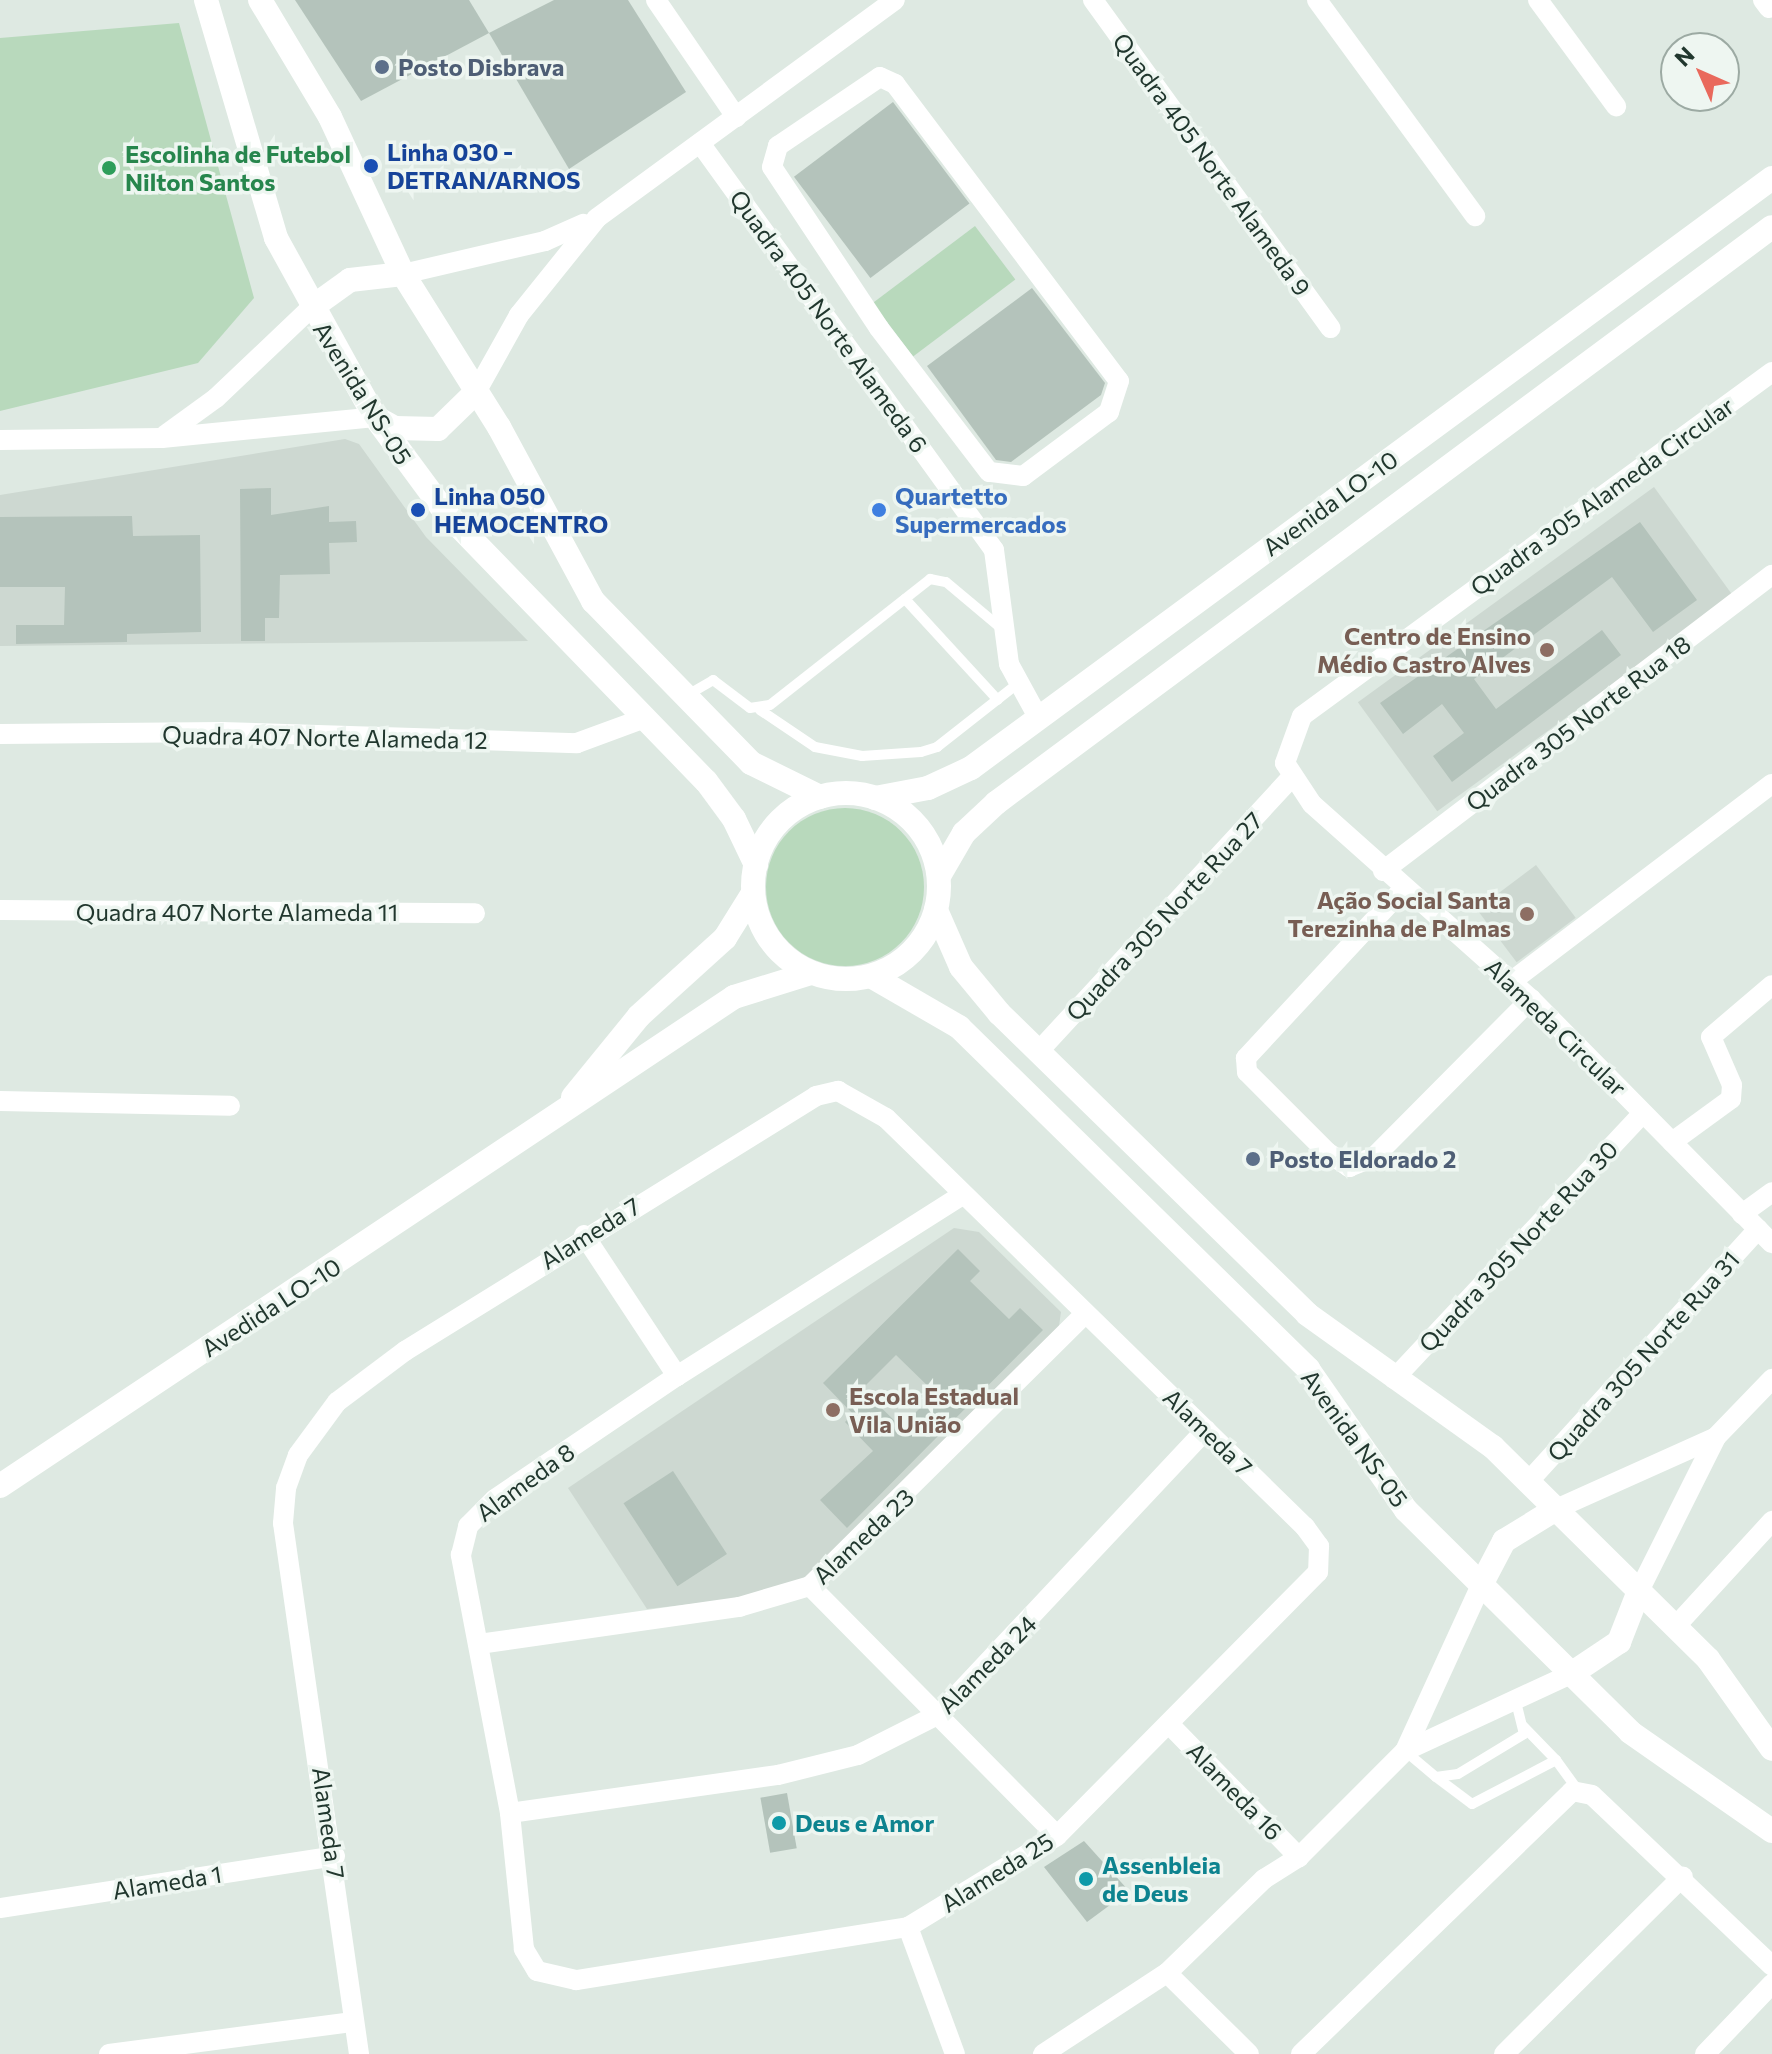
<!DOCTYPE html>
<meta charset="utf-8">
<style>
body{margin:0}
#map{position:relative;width:1772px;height:2054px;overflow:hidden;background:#dee9e2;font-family:Commissioner,sans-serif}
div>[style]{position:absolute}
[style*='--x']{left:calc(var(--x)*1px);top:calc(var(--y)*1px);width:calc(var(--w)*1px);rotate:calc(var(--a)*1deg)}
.built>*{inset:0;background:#cdd8d1;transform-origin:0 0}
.green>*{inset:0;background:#b8d9bc;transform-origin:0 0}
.round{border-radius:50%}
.building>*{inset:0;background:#b4c3bb;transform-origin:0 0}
.service>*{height:10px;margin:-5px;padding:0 5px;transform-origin:5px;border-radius:5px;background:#fff}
.minor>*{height:20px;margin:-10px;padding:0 10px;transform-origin:10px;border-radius:10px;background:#fff}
.tertiary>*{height:24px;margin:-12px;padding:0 12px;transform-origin:12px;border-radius:12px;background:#fff}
.tertiary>.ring{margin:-12px;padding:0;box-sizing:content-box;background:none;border:24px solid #fff;border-radius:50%}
.dots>*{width:22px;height:22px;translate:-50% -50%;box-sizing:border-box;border:4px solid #eef6f1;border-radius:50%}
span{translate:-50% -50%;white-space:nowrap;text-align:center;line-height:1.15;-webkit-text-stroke:7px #eef6f1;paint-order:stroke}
.service-label{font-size:24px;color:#4e5e75;font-weight:700}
.left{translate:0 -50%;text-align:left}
.transit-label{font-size:24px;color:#164399;font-weight:700}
.leisure-label{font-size:24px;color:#27864d;font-weight:700}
.street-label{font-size:24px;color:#21372e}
.shop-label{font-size:24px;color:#366cbe;font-weight:700}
.education-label{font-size:24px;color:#785e54;font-weight:700}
.right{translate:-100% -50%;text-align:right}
.culture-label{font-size:24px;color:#0d838f;font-weight:700}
.north{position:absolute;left:1660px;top:32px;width:80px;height:80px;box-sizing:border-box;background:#eef6f1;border:2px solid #9caaa3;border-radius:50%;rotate:315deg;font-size:22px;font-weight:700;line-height:32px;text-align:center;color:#21372e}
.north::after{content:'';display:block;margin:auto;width:28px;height:36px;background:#e9695c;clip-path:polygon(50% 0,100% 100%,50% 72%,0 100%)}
</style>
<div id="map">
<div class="built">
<div style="clip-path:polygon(345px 439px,359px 444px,426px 537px,528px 641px,0 646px,0 495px)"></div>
<div style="left:1654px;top:487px;width:135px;height:366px;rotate:54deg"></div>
<div style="left:1536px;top:865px;width:66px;height:74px;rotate:53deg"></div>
<div style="clip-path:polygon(954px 1228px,979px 1232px,1061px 1312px,1058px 1333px,805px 1579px,737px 1599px,647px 1609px,568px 1488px)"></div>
</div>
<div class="green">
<div style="clip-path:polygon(179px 23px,254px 298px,198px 363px,0 411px,0 38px)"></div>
<div style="left:975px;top:226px;width:67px;height:128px;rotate:53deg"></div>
<div class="round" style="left:766px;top:808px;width:158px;height:158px"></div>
</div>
<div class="building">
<div style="clip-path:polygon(295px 0,469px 0,489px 33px,361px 101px)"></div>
<div style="clip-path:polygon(554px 0,628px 0,686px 92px,569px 169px,489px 33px)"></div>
<div style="left:893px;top:102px;width:127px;height:124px;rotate:53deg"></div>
<div style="clip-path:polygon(1032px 288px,1105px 383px,1101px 395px,1011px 462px,996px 460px,927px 366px)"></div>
<div style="clip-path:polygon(271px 488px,271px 515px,329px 506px,329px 522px,356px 521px,357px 542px,329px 543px,330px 574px,280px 575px,279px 618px,265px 618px,265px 641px,241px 641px,240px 489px)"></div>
<div style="clip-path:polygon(132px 516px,133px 536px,200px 535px,201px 632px,127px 634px,127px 642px,16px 644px,16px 625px,64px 625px,65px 587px,0 587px,0 517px)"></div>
<div style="clip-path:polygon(1640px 522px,1697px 600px,1653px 632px,1612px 577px,1474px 679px,1496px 709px,1602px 630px,1621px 655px,1452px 782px,1433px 756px,1464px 733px,1442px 704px,1403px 734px,1380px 703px)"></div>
<div style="clip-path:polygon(evenodd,958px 1249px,980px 1271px,970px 1281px,1009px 1319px,1020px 1308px,1043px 1330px,847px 1528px,820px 1500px,873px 1451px,845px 1422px,853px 1414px,823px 1383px,958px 1249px,896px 1355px,935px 1393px,901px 1427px,862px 1389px,896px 1355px)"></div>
<div style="left:673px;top:1471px;width:99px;height:59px;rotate:57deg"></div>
<div style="left:787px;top:1793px;width:56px;height:27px;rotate:80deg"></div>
<div style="clip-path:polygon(1084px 1841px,1129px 1891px,1087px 1922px,1044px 1867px)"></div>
</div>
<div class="service">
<div style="--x:905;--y:599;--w:137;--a:47.4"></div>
<div style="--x:684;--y:697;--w:34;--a:-30"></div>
<div style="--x:713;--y:680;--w:46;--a:37.1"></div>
<div style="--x:750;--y:708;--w:20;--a:-9"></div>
<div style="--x:770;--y:705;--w:204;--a:-38.2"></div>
<div style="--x:930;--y:579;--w:16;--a:11"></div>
<div style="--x:946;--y:582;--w:73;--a:40"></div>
<div style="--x:760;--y:710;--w:66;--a:33.9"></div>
<div style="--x:815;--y:747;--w:48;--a:10.8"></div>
<div style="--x:862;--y:756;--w:59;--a:-3.9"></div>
<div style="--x:921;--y:752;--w:17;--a:-17"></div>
<div style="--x:937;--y:747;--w:100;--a:-38.1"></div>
<div style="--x:1523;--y:1726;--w:47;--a:45.9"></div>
<div style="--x:1405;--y:1751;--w:40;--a:40"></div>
<div style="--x:1436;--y:1777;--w:22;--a:-8"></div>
<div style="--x:1458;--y:1774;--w:77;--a:-31.2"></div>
<div style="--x:1524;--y:1734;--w:36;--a:-104"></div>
<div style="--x:1436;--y:1777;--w:45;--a:36.9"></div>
<div style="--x:1472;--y:1804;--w:95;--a:-27.6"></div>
<div style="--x:1556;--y:1760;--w:37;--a:54"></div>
</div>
<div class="minor">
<div style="--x:656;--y:0;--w:142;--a:55.6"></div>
<div style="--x:1093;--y:0;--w:405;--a:54.1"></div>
<div style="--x:1317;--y:0;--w:268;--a:53.8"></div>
<div style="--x:1538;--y:0;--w:132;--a:53.7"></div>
<div style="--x:1763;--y:0;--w:10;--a:53"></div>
<div style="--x:880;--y:77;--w:17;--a:25"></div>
<div style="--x:895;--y:84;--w:372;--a:53"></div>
<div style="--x:1119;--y:381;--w:33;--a:108"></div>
<div style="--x:1109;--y:412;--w:107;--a:143.3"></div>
<div style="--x:1023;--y:476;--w:34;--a:-173"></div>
<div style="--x:989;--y:472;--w:181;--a:-127.4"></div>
<div style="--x:879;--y:328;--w:193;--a:-123.6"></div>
<div style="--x:772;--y:167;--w:22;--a:-74"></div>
<div style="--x:778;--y:146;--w:123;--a:-34.1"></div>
<div style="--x:700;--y:143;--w:502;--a:54.16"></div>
<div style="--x:994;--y:550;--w:115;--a:82.5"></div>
<div style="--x:1009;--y:664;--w:63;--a:61.4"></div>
<div style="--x:403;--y:274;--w:146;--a:-13.1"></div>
<div style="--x:545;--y:241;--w:42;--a:-24.1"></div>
<div style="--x:1772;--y:372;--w:582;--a:143.8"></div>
<div style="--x:1302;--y:716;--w:50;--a:109.9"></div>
<div style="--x:1285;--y:763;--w:49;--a:56.6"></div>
<div style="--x:1312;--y:804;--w:293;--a:41.7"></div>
<div style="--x:1531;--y:999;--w:343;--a:45.4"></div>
<div style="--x:476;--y:392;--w:88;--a:-60.8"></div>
<div style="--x:519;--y:315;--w:124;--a:-51.2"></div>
<div style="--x:597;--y:218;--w:369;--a:-36.2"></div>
<div style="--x:165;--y:435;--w:63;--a:-36"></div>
<div style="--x:216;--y:398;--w:131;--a:-43.5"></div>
<div style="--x:0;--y:440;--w:162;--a:-0.7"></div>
<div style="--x:162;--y:438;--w:214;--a:-5.6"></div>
<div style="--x:0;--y:734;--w:222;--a:-0.5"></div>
<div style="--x:222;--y:732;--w:355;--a:1.8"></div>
<div style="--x:577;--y:743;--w:72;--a:-20.2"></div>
<div style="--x:1383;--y:871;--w:489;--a:-37.3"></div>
<div style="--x:1403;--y:889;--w:231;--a:132.9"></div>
<div style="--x:1246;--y:1058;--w:14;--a:86"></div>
<div style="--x:1247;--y:1072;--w:113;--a:45"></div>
<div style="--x:1327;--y:1152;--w:27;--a:34"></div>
<div style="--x:1349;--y:1167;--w:27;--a:-22"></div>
<div style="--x:1374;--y:1157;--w:223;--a:-45.2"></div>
<div style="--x:0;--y:910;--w:475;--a:0.4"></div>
<div style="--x:1512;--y:981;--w:326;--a:-37.2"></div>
<div style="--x:1038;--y:1052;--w:372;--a:-47.3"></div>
<div style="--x:0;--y:1101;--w:230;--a:1.2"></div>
<div style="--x:1672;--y:1142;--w:73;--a:-36.1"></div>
<div style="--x:1731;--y:1099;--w:14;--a:-86"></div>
<div style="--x:1732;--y:1085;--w:52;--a:-113.6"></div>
<div style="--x:1711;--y:1037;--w:80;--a:-40.4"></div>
<div style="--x:1742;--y:1214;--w:37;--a:-36"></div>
<div style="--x:584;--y:1235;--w:169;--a:56.6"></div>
<div style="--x:1394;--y:1379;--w:364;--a:-46.9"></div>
<div style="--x:1528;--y:1482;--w:342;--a:-47.7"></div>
<div style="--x:1556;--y:1509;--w:175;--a:-24.2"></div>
<div style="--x:810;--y:1586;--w:351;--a:45.3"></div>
<div style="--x:1639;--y:1591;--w:172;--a:-63.4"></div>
<div style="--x:1716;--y:1437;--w:81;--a:-46"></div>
<div style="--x:1675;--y:1627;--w:144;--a:-47.5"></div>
<div style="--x:479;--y:1644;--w:263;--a:-8.1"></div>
<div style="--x:739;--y:1607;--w:74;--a:-16.5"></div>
<div style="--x:810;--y:1586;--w:385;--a:-44.7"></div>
<div style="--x:1170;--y:1725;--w:185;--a:45.7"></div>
<div style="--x:1405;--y:1751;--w:183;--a:-65.4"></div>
<div style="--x:510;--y:1813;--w:271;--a:-8.1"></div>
<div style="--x:778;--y:1775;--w:82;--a:-14"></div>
<div style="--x:858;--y:1755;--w:91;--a:-26.8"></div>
<div style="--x:939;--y:1714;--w:390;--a:-46.8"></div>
<div style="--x:0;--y:1908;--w:339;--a:-8.8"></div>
<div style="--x:908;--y:1927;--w:135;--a:69.7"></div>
<div style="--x:1167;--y:1973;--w:115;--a:44.6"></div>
<div style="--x:109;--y:2054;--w:246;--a:-7.5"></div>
<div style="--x:359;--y:2054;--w:536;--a:-98.15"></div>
<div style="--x:283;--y:1523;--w:35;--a:-85"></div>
<div style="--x:286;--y:1488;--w:35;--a:-70"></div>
<div style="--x:298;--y:1455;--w:66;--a:-53.7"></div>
<div style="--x:337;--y:1402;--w:85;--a:-36.9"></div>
<div style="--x:405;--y:1351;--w:484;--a:-31.8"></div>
<div style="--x:816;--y:1096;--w:23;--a:-13"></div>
<div style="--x:838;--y:1091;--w:55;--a:29.4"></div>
<div style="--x:886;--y:1118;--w:586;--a:44.31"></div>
<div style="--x:1305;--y:1527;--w:24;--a:54"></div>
<div style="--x:1319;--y:1546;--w:26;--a:92"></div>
<div style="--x:1318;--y:1572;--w:371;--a:134.7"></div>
<div style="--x:1057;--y:1836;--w:175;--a:148.6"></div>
<div style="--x:908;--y:1927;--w:336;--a:170.9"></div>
<div style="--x:576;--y:1980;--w:40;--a:-167"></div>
<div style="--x:537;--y:1971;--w:26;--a:-121"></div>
<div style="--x:524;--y:1949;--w:137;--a:-95.9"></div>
<div style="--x:510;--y:1813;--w:263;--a:-100.8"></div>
<div style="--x:461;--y:1555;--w:30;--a:-76"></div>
<div style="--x:468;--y:1526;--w:38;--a:-45"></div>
<div style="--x:495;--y:1499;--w:220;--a:-34.1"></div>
<div style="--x:677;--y:1376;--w:336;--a:-32.4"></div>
<div style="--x:1043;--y:2054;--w:148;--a:-33.2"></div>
<div style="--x:1167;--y:1973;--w:135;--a:-44.1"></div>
<div style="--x:1264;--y:1879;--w:41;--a:-32.2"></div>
<div style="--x:1299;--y:1857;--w:150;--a:-45"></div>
<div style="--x:1405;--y:1751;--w:183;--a:-24.9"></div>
<div style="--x:1301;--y:2054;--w:378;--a:-44.1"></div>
<div style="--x:1572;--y:1791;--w:20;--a:11"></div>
<div style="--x:1592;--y:1795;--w:248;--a:43.5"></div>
<div style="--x:1504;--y:2054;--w:252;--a:-44.8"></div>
<div style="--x:1705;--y:2054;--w:97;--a:-46.3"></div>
</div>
<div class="tertiary">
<div style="--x:206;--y:0;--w:248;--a:73.6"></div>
<div style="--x:276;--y:238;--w:205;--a:61.1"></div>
<div style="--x:375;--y:417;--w:118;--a:53.6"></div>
<div style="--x:445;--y:512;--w:375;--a:45.9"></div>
<div style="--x:706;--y:781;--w:47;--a:53.6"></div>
<div style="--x:734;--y:819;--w:51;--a:64.4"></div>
<div style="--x:260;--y:0;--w:136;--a:59.1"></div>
<div style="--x:330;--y:117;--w:173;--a:65.1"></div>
<div style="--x:403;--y:274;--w:181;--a:57.9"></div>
<div style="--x:499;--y:427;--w:198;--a:61.6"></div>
<div style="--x:593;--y:601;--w:226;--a:45.7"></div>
<div style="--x:751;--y:763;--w:77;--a:26.2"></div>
<div style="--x:311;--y:308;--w:48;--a:-35.7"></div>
<div style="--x:350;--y:280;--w:53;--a:-6.5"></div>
<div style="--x:375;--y:417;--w:23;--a:29"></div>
<div style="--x:395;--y:428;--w:43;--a:1.3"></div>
<div style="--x:438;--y:429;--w:53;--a:-44.2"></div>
<div class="ring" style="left:753px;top:793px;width:162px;height:162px"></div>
<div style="--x:875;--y:798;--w:54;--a:-10.7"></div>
<div style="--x:928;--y:788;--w:47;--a:-24.9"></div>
<div style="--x:971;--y:768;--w:995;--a:-36.37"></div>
<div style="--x:939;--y:876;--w:50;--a:-59.8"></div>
<div style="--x:964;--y:833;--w:44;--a:-43.2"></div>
<div style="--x:996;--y:803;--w:966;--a:-36.59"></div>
<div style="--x:936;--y:910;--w:62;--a:66.3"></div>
<div style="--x:961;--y:967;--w:60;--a:50.4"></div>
<div style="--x:999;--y:1013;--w:431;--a:44.3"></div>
<div style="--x:1307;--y:1314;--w:229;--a:35.6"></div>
<div style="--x:1493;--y:1447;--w:302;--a:44.6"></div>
<div style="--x:1708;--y:1659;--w:110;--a:54.6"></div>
<div style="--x:871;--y:976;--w:102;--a:30.1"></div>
<div style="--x:959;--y:1027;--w:489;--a:44.4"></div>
<div style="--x:1308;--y:1369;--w:172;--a:55.2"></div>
<div style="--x:1406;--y:1510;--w:315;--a:44.7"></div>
<div style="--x:1630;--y:1732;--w:173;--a:34.9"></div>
<div style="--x:573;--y:1097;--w:104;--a:-50.8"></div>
<div style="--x:639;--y:1016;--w:116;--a:-42.2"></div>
<div style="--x:725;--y:938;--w:53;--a:-58.1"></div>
<div style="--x:0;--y:1486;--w:882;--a:-33.67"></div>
<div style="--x:734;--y:997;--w:81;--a:-17.3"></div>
<div style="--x:1481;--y:1585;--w:50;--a:-62.4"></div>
<div style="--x:1504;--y:1541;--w:61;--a:-31.6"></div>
<div style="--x:1571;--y:1674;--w:58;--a:-33.7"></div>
<div style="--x:1619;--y:1642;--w:55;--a:-68.6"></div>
</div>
<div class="dots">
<div style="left:382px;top:67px;background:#5c6f8a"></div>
<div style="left:371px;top:166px;background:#1a4fb4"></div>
<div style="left:109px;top:168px;background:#2e9e5b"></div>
<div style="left:418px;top:510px;background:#1a4fb4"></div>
<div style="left:879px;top:510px;background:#3f7fe0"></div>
<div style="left:1547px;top:650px;background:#8d6e63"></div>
<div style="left:1527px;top:914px;background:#8d6e63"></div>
<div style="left:1253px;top:1159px;background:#5c6f8a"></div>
<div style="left:833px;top:1410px;background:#8d6e63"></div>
<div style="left:779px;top:1823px;background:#0f9aa8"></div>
<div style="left:1086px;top:1879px;background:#0f9aa8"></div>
</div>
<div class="service-label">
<span class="left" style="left:398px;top:67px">Posto Disbrava</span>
<span class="left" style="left:1269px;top:1159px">Posto Eldorado 2</span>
</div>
<div class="transit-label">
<span class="left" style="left:387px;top:166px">Linha 030 -<br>DETRAN/ARNOS</span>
<span class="left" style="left:434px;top:510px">Linha 050<br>HEMOCENTRO</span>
</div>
<div class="leisure-label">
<span class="left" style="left:125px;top:168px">Escolinha de Futebol<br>Nilton Santos</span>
</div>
<div class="street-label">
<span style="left:1212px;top:164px;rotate:54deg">Quadra 405 Norte Alameda 9</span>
<span style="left:829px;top:321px;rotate:54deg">Quadra 405 Norte Alameda 6</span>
<span style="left:363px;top:393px;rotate:58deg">Avenida NS-05</span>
<span style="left:1602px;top:496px;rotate:-36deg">Quadra 305 Alameda Circular</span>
<span style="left:1330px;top:503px;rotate:-36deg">Avenida LO-10</span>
<span style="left:1578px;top:723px;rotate:-37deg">Quadra 305 Norte Rua 18</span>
<span style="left:325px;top:737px;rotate:1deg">Quadra 407 Norte Alameda 12</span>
<span style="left:237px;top:912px">Quadra 407 Norte Alameda 11</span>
<span style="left:1164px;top:916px;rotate:-47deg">Quadra 305 Norte Rua 27</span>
<span style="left:1556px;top:1027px;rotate:44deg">Alameda Circular</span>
<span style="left:590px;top:1233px;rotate:-32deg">Alameda 7</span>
<span style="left:1518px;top:1246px;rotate:-47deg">Quadra 305 Norte Rua 30</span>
<span style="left:271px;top:1307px;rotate:-33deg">Avedida LO-10</span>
<span style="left:1643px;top:1356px;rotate:-48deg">Quadra 305 Norte Rua 31</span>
<span style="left:1208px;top:1432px;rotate:44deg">Alameda 7</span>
<span style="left:1355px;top:1438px;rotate:54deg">Avenida NS-05</span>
<span style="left:525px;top:1482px;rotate:-36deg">Alameda 8</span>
<span style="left:863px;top:1536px;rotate:-43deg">Alameda 23</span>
<span style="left:987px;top:1664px;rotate:-45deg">Alameda 24</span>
<span style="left:1235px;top:1791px;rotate:46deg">Alameda 16</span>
<span style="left:329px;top:1823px;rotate:82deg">Alameda 7</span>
<span style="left:997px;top:1872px;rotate:-32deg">Alameda 25</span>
<span style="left:167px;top:1882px;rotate:-9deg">Alameda 1</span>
</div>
<div class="shop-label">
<span class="left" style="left:895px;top:510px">Quartetto<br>Supermercados</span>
</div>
<div class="education-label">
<span class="right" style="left:1531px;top:650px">Centro de Ensino<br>Médio Castro Alves</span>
<span class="right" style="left:1511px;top:914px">Ação Social Santa<br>Terezinha de Palmas</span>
<span class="left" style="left:849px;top:1410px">Escola Estadual<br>Vila União</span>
</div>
<div class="culture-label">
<span class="left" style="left:795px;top:1823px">Deus e Amor</span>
<span class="left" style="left:1102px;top:1879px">Assenbleia<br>de Deus</span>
</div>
<div class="north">N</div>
</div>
